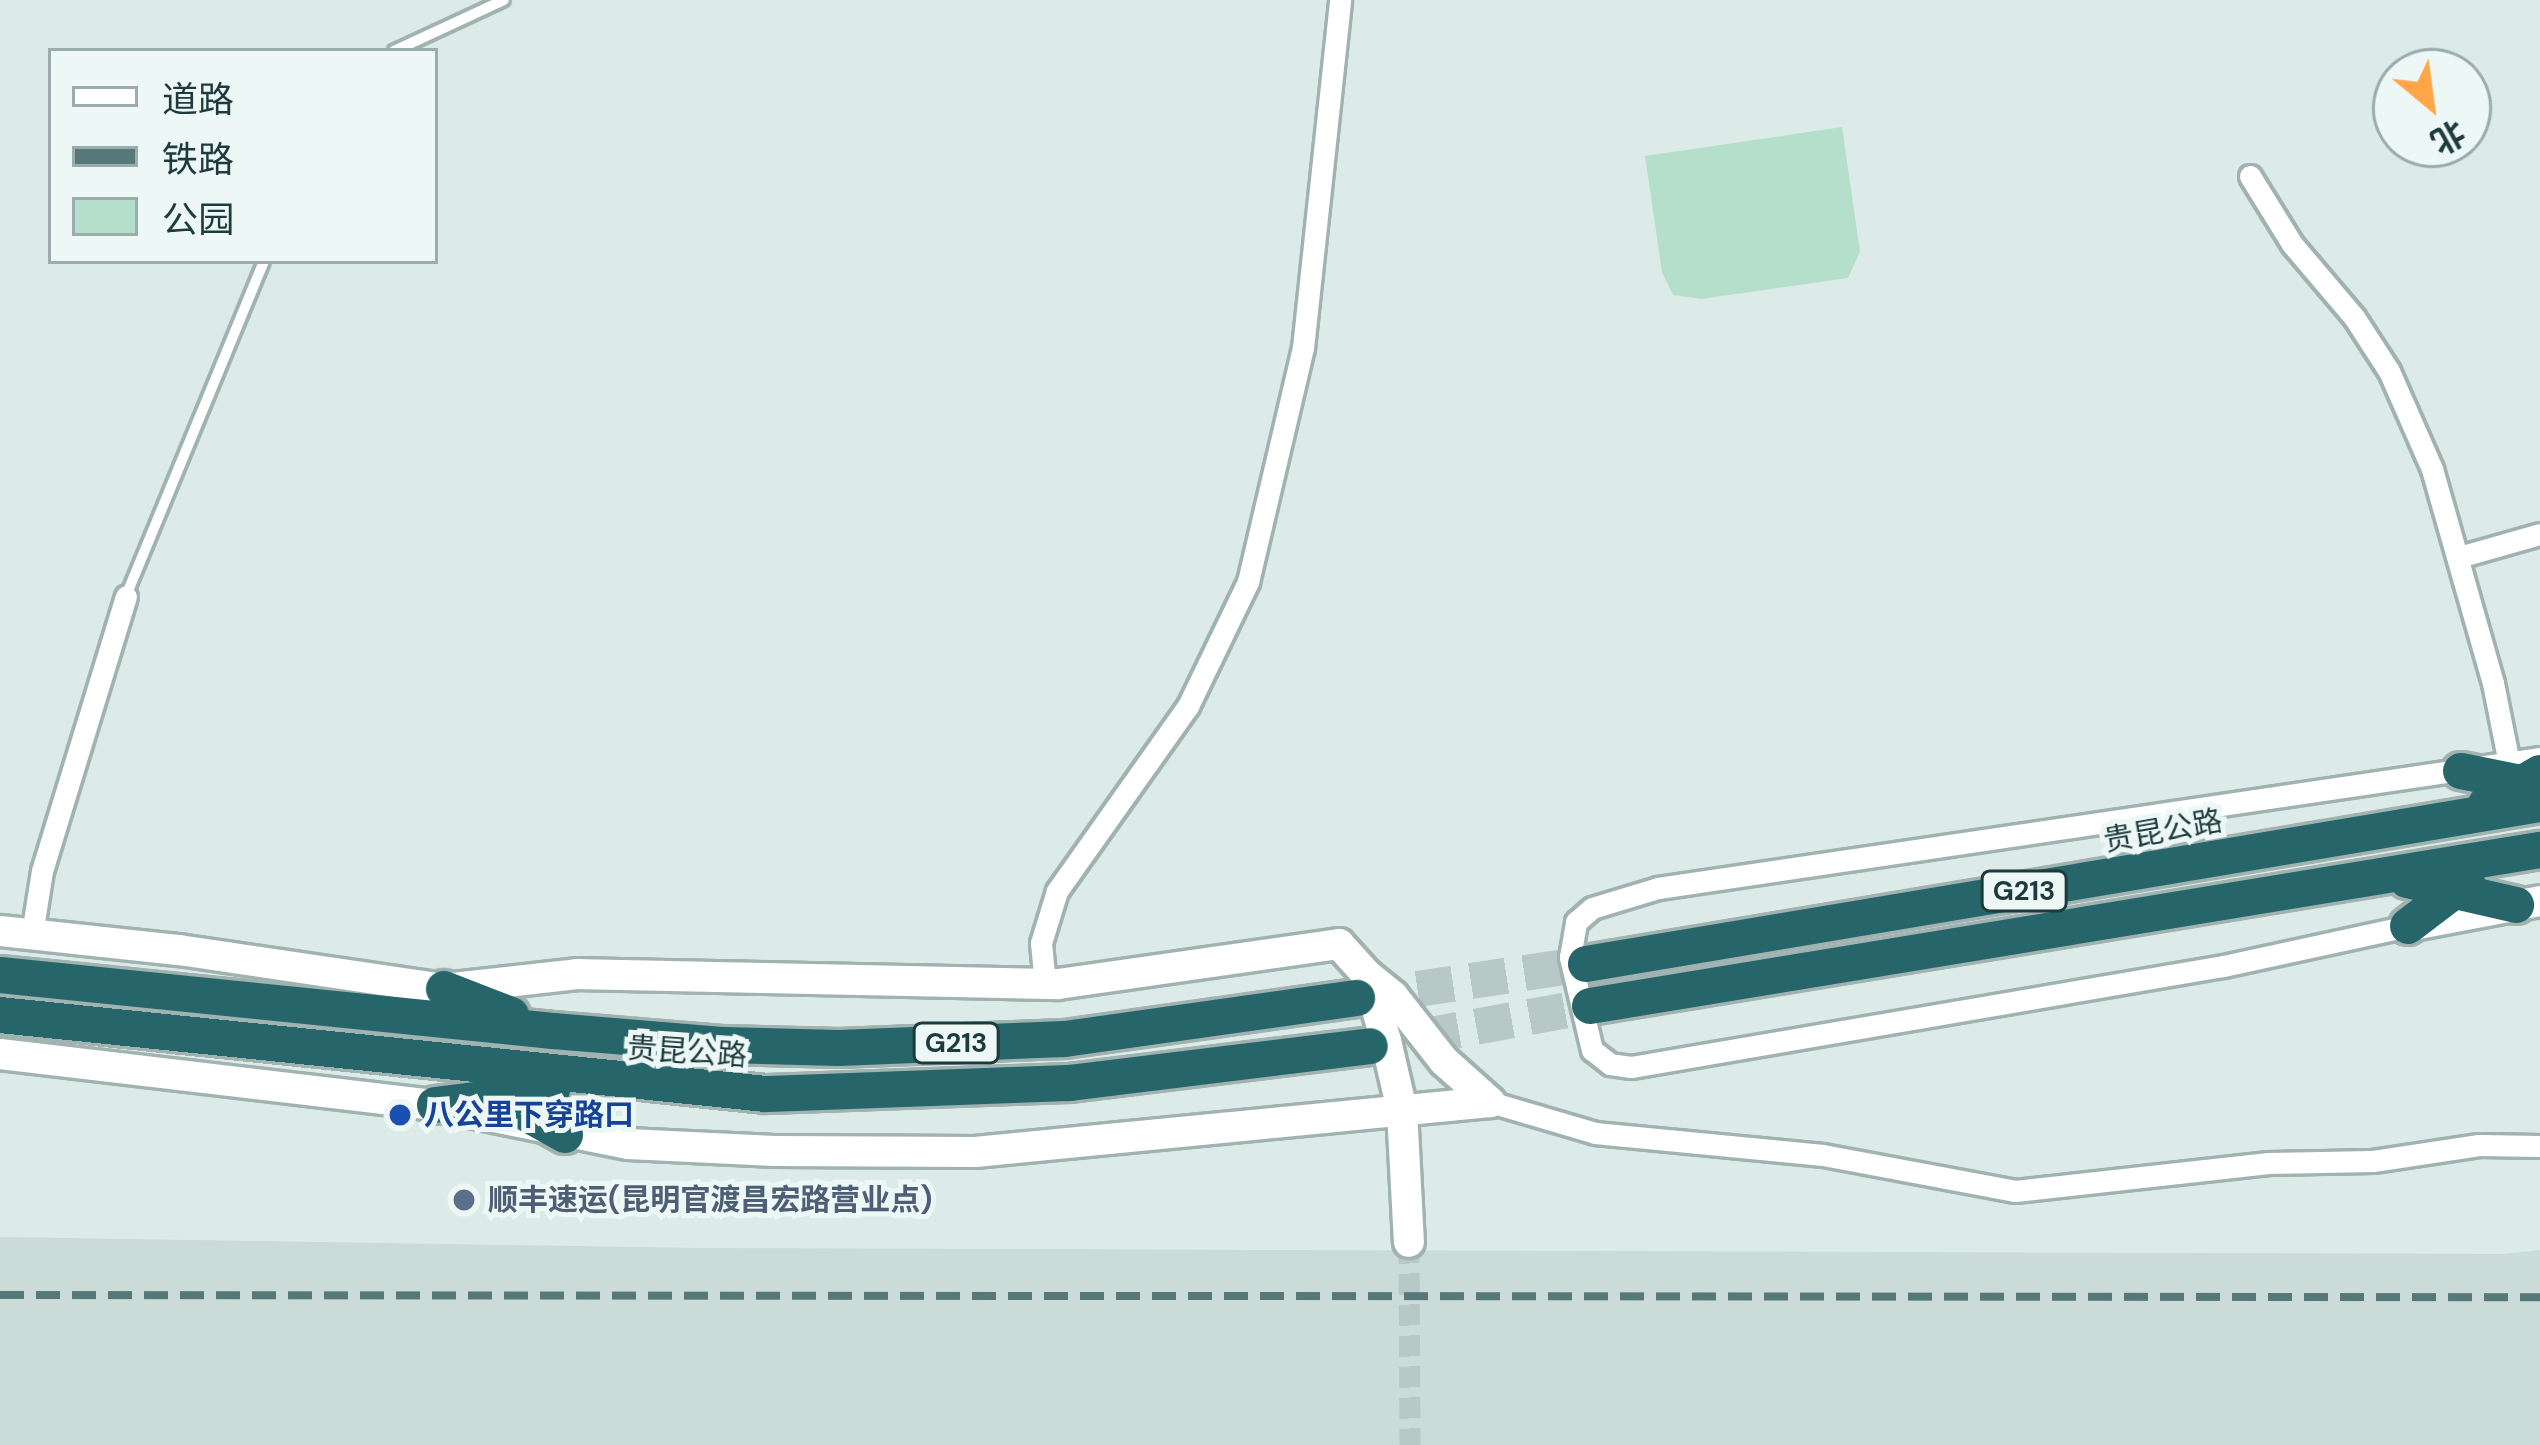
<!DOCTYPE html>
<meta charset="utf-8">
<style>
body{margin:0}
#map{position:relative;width:2540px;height:1445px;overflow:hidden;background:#ddebe8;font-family:"DM Sans","Noto Sans SC",sans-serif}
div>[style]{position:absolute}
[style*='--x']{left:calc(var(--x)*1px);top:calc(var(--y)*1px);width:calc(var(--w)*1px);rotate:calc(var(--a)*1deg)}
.built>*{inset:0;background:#cbdbd8}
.green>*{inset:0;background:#b3dfcb}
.street-tunnel>*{height:21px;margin-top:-10.5px;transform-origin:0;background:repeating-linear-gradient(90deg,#b7c8c6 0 21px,transparent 0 31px)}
.highway-tunnel>*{height:36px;margin-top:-18px;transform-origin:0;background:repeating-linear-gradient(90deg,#b7c8c6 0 36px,transparent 0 54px)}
.roads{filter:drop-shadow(3px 0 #a0b3b1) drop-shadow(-3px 0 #a0b3b1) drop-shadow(0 3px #a0b3b1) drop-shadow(0 -3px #a0b3b1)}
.lane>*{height:10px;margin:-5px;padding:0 5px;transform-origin:5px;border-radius:5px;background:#fff}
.street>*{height:21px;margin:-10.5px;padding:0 10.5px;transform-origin:10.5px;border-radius:10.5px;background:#fff}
.secondary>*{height:30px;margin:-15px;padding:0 15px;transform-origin:15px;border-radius:15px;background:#fff}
.highway>*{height:36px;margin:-18px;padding:0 18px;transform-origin:18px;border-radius:18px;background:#26666a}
.rail>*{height:8px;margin-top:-4px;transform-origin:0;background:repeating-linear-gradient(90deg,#577878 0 24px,transparent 0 36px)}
.dots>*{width:33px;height:33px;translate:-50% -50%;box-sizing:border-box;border:6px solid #edf7f5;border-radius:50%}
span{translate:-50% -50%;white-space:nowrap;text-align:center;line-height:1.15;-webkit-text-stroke:10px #edf7f5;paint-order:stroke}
.shield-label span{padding:3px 9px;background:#edf7f5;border:3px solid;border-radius:9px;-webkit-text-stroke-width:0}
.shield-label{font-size:27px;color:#1d3b3c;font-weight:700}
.street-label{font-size:30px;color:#1d3b3c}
.transit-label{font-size:30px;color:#164399;font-weight:700}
.left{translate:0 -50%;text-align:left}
.service-label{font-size:30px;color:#4e5e75;font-weight:700}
.legend{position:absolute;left:48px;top:48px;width:390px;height:216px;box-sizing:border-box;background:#edf7f5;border:3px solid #9aacab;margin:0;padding:15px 21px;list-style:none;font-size:36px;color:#1d3b3c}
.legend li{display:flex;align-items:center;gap:24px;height:60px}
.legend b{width:60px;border:3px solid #9aacab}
.north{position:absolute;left:2372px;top:48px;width:120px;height:120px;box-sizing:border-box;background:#edf7f5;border:3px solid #9aacab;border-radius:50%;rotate:151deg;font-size:33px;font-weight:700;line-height:48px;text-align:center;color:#1d3b3c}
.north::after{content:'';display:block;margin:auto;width:42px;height:54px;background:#ffa647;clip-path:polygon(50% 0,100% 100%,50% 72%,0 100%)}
</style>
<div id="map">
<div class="built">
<div style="clip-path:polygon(0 1237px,705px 1248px,2502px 1254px,2540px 1250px,2540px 1445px,0 1445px)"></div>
</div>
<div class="green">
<div style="clip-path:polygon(1842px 127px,1860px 252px,1848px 278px,1701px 299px,1673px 295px,1662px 272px,1645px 156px)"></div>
</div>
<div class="street-tunnel">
<div style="--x:1409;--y:1242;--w:203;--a:89.7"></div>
</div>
<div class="highway-tunnel">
<div style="--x:1364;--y:997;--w:224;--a:-8.5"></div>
<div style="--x:1370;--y:1046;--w:224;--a:-10.3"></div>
</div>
<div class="roads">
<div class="lane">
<div style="--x:394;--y:51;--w:121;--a:-24.9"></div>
<div style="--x:126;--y:596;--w:362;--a:-67.6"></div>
</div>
<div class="street">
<div style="--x:2250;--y:176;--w:80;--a:58.3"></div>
<div style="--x:2292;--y:244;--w:96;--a:49.7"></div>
<div style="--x:2354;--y:317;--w:64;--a:57.1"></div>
<div style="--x:2389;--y:371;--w:107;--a:66.3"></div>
<div style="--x:2432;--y:469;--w:223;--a:74.1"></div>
<div style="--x:2493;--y:683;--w:82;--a:78.7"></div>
<div style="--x:2459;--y:557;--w:84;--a:-15.9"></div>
<div style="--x:2408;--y:926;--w:189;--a:167.8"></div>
<div style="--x:2223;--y:966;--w:601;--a:170.32"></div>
<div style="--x:1631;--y:1067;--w:21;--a:-172"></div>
<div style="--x:1610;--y:1064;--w:23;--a:-142"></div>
<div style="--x:1592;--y:1050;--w:96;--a:-103.3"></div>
<div style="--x:1570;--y:957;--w:36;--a:-80"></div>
<div style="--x:1576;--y:922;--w:21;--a:-41"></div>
<div style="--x:1592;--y:908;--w:69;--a:-16.9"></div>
<div style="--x:1658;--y:888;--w:892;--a:-8.38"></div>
<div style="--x:32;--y:934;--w:64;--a:-81"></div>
<div style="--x:42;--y:871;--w:287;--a:-73"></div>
<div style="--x:1045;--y:984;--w:41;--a:-95.6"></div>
<div style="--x:1041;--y:943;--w:54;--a:-72.9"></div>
<div style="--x:1057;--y:891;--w:227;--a:-54.7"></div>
<div style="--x:1188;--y:706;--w:138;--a:-64.2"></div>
<div style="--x:1248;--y:582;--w:240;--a:-76.8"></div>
<div style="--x:1303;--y:348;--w:350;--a:-83.9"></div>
<div style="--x:1490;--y:1102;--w:109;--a:16.4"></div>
<div style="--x:1595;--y:1133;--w:229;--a:5.5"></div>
<div style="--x:1823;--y:1155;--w:195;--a:10.6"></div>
<div style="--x:2015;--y:1191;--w:255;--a:-6.3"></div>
<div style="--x:2268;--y:1163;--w:105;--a:-1.1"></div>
<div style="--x:2373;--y:1161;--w:107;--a:-8.6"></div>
<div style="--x:2479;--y:1145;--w:61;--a:0.9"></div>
</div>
<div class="secondary">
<div style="--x:2408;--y:926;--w:134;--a:-10.7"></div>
<div style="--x:0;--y:931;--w:180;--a:6.1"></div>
<div style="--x:179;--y:950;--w:268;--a:8.4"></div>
<div style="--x:444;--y:989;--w:134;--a:-6.4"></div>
<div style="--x:577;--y:974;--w:481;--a:1.2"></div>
<div style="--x:1058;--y:984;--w:284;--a:-8.1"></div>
<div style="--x:1339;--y:944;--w:42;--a:47.9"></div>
<div style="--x:1367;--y:975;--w:69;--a:73.9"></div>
<div style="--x:1386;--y:1041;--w:71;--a:76.9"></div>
<div style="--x:1402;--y:1110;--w:132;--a:87"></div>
<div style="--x:1367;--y:975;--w:33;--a:39"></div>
<div style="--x:1393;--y:996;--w:83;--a:51.9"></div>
<div style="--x:1444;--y:1061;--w:62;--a:41.7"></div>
<div style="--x:0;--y:1054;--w:438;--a:6.7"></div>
<div style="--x:435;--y:1105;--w:197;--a:11.4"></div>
<div style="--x:628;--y:1144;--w:147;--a:2.7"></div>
<div style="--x:775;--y:1151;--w:200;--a:0.3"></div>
<div style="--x:975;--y:1152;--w:517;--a:-5.55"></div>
</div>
<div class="highway">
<div style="--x:2461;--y:771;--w:71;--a:11.3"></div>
<div style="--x:2486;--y:804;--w:62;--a:-29.9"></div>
<div style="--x:2407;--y:880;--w:112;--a:12.9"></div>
<div style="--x:2408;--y:926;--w:74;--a:-37.3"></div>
<div style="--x:1586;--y:964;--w:967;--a:-9.52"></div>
<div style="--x:0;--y:975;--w:556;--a:5.78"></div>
<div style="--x:553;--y:1031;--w:172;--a:4.7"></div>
<div style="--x:724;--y:1045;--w:115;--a:1.5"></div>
<div style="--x:839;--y:1048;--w:226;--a:-2.3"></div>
<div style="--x:1065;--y:1039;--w:295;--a:-8"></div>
<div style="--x:444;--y:989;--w:72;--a:21.2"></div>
<div style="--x:1590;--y:1006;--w:963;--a:-9.33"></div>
<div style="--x:0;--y:1015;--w:770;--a:5.89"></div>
<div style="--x:766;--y:1094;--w:304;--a:-2.1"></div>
<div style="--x:1070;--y:1083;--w:302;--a:-7"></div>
<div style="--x:490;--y:1093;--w:86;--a:29.2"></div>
<div style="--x:435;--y:1105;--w:118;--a:-7.3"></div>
</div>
</div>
<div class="rail">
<div style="--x:0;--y:1295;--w:2540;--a:0.05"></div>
</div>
<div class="dots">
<div style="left:400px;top:1115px;background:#1a4fb4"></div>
<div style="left:464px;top:1200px;background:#5c6f8a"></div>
</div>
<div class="shield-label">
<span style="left:2024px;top:891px">G213</span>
<span style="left:956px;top:1043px">G213</span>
</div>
<div class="street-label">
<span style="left:2163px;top:831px;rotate:-10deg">贵昆公路</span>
<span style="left:687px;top:1052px;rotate:4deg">贵昆公路</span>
</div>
<div class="transit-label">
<span class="left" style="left:424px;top:1115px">八公里下穿路口</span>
</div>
<div class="service-label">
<span class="left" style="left:488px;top:1200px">顺丰速运(昆明官渡昌宏路营业点)</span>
</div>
<ul class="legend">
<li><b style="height:15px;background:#fff"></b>道路</li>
<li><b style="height:15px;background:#577878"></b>铁路</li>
<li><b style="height:33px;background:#b3dfcb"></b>公园</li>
</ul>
<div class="north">北</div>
</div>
